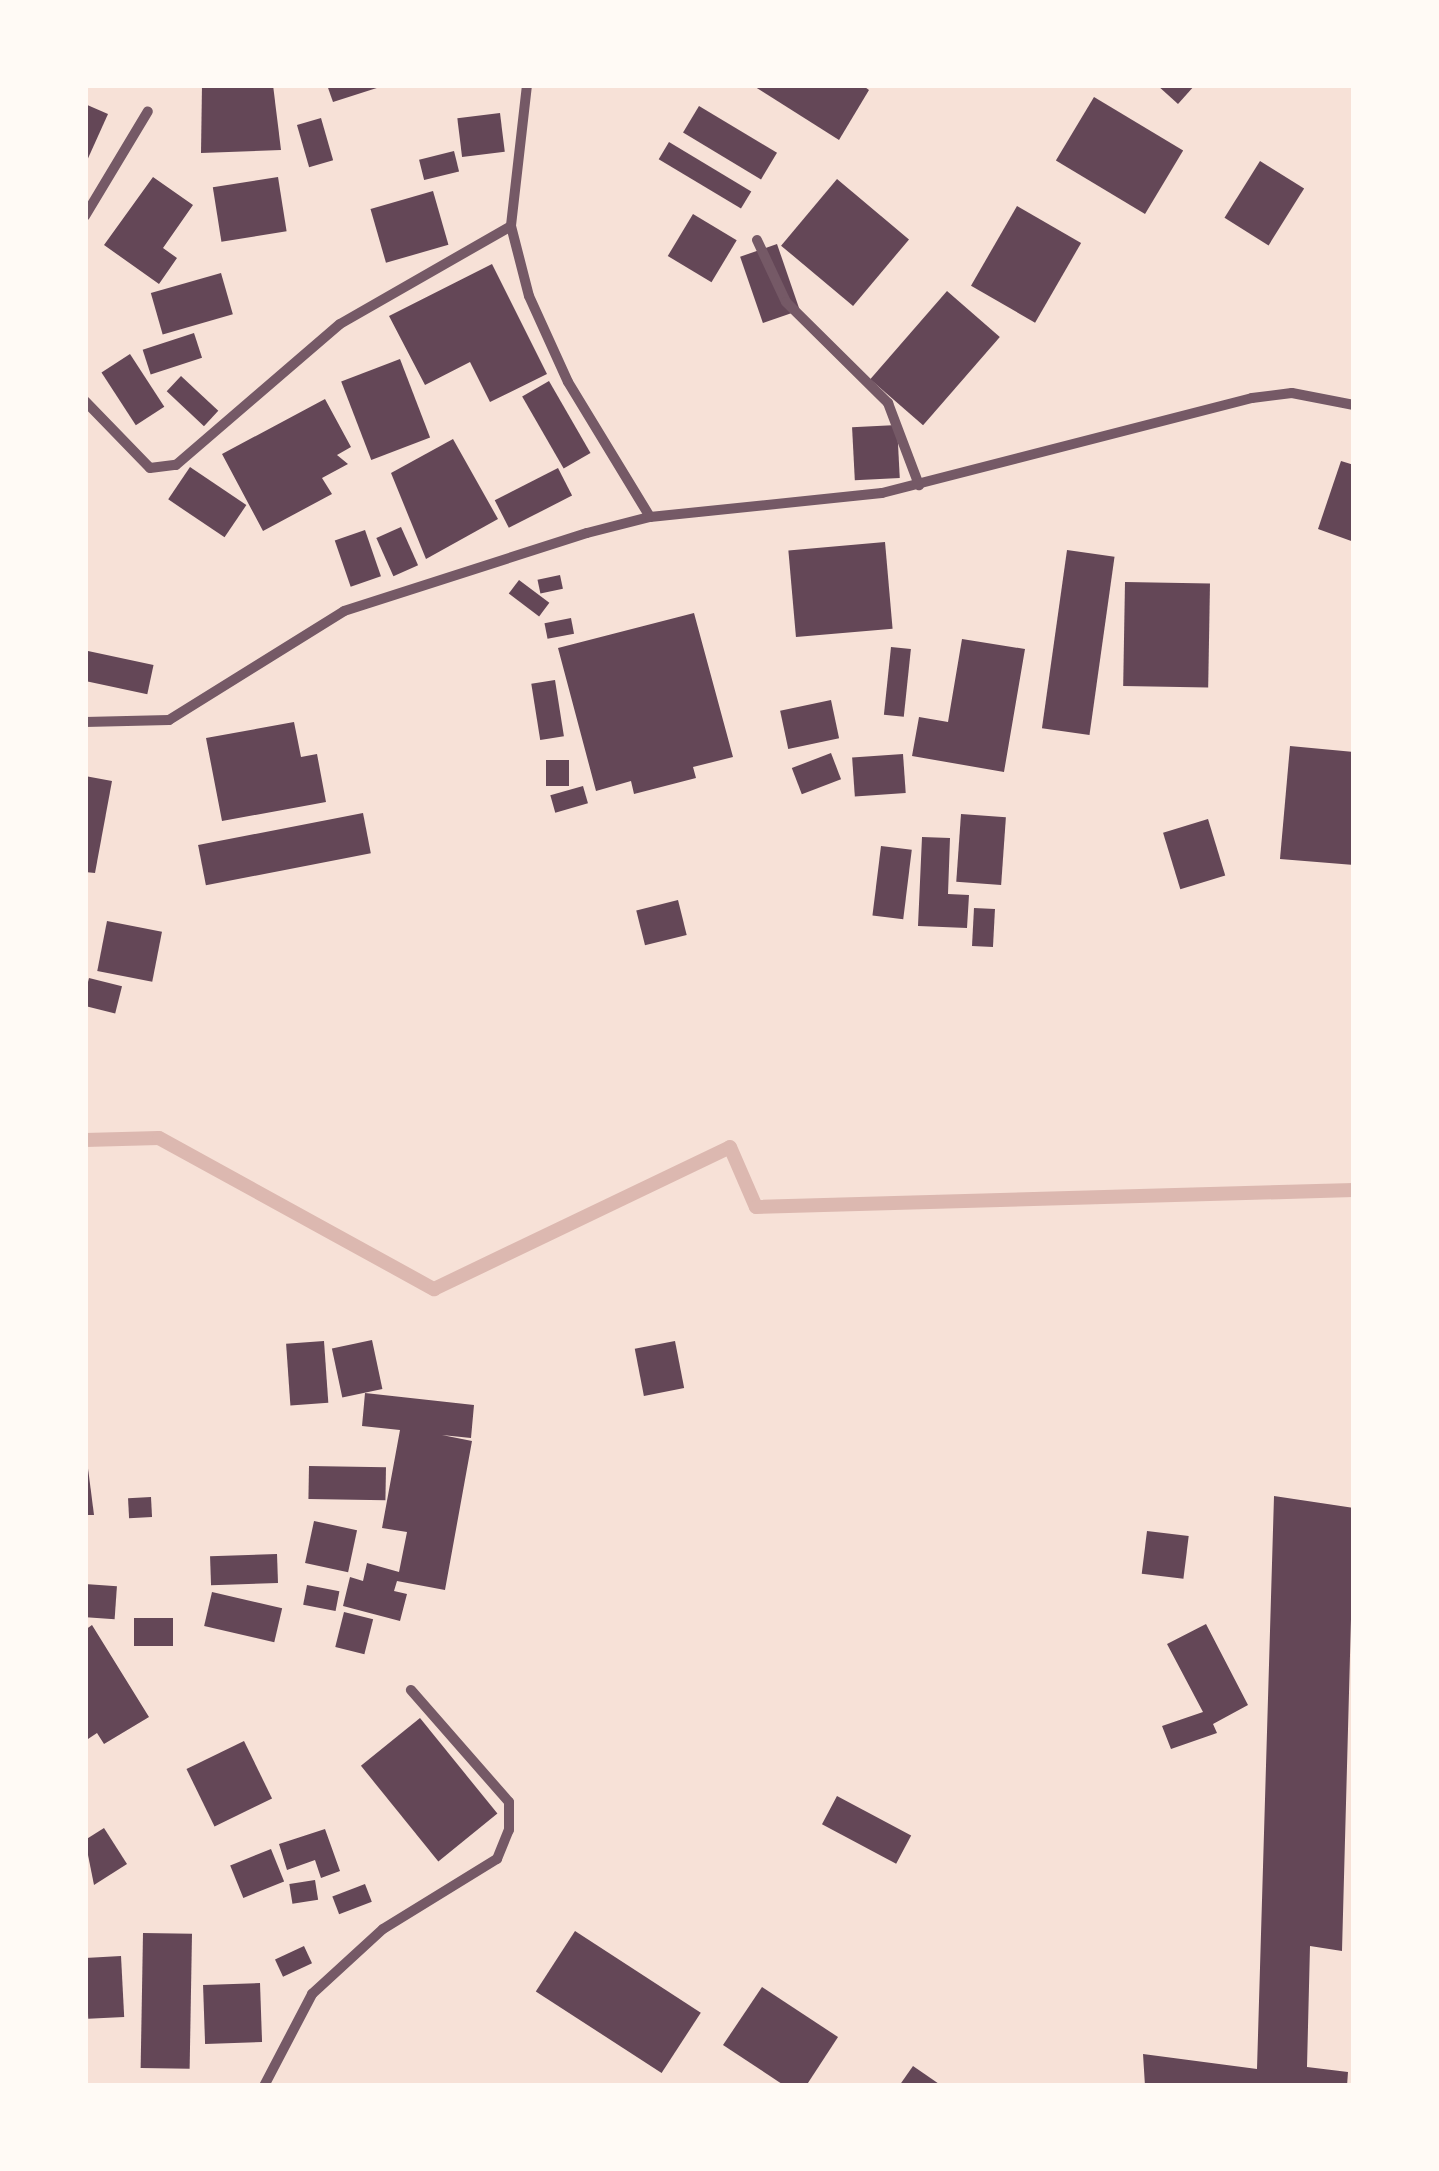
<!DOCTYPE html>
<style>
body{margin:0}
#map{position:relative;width:1439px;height:2171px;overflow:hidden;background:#f7e1d7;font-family:Inter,sans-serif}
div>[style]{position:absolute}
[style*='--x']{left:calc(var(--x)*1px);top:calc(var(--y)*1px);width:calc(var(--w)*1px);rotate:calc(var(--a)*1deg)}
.stream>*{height:14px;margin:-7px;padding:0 7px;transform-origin:7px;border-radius:7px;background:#dcb8b0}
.building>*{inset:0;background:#644757;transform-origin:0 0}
.minor>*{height:10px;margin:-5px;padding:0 5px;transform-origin:5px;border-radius:5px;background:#755966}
span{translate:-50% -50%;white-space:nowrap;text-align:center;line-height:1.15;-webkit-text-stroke:8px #fffaf5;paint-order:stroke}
.frame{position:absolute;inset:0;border:88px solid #fffaf5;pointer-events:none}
</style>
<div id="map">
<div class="stream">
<div style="--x:85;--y:1140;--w:74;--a:-1.5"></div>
<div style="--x:159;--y:1138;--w:314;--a:28.8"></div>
<div style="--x:434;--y:1289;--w:328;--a:-25.6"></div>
<div style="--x:730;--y:1147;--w:65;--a:66.6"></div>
<div style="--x:756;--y:1207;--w:598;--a:-1.63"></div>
</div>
<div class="building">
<div style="clip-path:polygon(202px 85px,273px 85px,281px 150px,201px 153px)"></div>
<div style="clip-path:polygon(327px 85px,383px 85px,383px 86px,333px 102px)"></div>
<div style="clip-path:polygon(752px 85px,862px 85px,869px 90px,839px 140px)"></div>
<div style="clip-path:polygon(1157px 85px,1195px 85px,1178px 104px)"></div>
<div style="left:1094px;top:97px;width:104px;height:74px;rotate:31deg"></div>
<div style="clip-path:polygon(85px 104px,108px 114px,85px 165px)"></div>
<div style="left:699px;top:106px;width:91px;height:31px;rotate:31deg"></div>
<div style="left:500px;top:113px;width:39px;height:43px;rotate:83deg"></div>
<div style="left:321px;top:118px;width:44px;height:25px;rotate:74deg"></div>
<div style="left:669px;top:142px;width:96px;height:20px;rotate:31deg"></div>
<div style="left:454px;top:151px;width:21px;height:36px;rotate:76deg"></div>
<div style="left:1260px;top:161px;width:52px;height:67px;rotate:32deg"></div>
<div style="clip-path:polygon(153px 177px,193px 205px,163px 248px,177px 258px,159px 284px,104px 245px)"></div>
<div style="left:278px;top:177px;width:55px;height:66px;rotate:81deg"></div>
<div style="left:837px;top:179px;width:94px;height:87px;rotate:40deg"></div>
<div style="left:433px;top:191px;width:56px;height:65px;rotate:74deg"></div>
<div style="left:1017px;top:206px;width:74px;height:92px;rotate:30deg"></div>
<div style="left:693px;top:214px;width:51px;height:49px;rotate:31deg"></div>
<div style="left:777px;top:244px;width:70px;height:39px;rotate:71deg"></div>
<div style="clip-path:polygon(492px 264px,547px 374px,490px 402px,470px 362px,425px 385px,389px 316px)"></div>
<div style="left:221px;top:273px;width:43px;height:73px;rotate:74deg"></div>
<div style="left:947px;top:291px;width:70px;height:117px;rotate:41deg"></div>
<div style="left:194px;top:333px;width:26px;height:54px;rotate:72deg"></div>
<div style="left:130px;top:354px;width:63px;height:34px;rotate:57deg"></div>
<div style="left:400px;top:359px;width:84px;height:63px;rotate:69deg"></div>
<div style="left:181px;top:376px;width:51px;height:21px;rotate:43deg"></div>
<div style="left:549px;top:381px;width:83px;height:31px;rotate:60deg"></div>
<div style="clip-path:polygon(325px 399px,351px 447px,337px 455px,348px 464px,322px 478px,332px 494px,263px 531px,222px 454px)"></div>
<div style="left:897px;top:425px;width:53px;height:45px;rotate:87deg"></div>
<div style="clip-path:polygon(453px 439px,498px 519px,426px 559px,391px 473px)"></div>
<div style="clip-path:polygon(1341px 461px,1354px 465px,1354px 542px,1318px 529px)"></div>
<div style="left:190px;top:467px;width:68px;height:39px;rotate:34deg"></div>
<div style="left:558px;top:468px;width:31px;height:71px;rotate:63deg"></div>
<div style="left:401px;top:527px;width:42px;height:27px;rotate:66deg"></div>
<div style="left:365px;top:530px;width:49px;height:32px;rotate:71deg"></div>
<div style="left:885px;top:542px;width:87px;height:97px;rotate:85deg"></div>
<div style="left:1067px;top:550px;width:48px;height:180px;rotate:8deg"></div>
<div style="left:560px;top:575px;width:14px;height:23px;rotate:78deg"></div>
<div style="left:519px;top:580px;width:38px;height:17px;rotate:37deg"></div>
<div style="left:1125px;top:582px;width:85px;height:104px;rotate:1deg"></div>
<div style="clip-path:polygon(694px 613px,733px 757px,693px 767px,696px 778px,634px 794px,631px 781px,596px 791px,558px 648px)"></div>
<div style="left:571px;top:618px;width:16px;height:27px;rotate:79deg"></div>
<div style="clip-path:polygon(962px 639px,1025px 649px,1004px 772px,912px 756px,919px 717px,948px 722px)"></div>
<div style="left:891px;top:647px;width:20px;height:68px;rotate:6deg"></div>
<div style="left:88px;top:651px;width:67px;height:30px;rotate:12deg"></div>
<div style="left:555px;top:680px;width:57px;height:24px;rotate:81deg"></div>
<div style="left:831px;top:700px;width:39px;height:52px;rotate:78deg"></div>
<div style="clip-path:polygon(294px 722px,301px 757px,317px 754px,326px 802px,222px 821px,206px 738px)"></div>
<div style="clip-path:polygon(1290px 746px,1354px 752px,1354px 865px,1280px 859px)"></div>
<div style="left:831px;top:753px;width:28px;height:42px;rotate:69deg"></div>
<div style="left:903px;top:754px;width:39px;height:51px;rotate:86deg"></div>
<div style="left:546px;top:760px;width:23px;height:26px"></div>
<div style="clip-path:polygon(85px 776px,112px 781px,95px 873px,85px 872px)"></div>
<div style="left:583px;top:786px;width:18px;height:34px;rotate:74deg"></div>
<div style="left:363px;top:813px;width:41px;height:168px;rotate:79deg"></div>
<div style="left:961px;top:814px;width:45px;height:68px;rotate:4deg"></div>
<div style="left:1208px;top:819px;width:59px;height:47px;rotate:73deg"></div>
<div style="clip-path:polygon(922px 837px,950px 838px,948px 894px,969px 895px,967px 928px,918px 926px)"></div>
<div style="left:881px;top:846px;width:31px;height:70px;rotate:7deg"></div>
<div style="left:678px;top:900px;width:36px;height:43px;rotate:76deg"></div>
<div style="left:974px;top:908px;width:21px;height:38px;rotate:3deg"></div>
<div style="left:107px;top:921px;width:56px;height:51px;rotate:11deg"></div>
<div style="left:89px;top:978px;width:34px;height:28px;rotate:14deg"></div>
<div style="left:372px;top:1340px;width:50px;height:41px;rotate:78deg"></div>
<div style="left:324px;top:1341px;width:62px;height:38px;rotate:86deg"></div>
<div style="left:675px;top:1341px;width:48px;height:41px;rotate:79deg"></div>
<div style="clip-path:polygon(365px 1393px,474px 1405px,471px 1438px,442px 1435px,472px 1441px,445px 1590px,397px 1581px,394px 1591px,407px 1594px,400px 1621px,343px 1606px,350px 1577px,363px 1581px,367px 1563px,399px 1572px,407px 1532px,382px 1528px,400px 1430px,362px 1426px)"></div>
<div style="clip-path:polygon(85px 1445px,94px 1515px,85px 1515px)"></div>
<div style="left:309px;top:1466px;width:77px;height:33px;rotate:1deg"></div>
<div style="clip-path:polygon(1274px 1496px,1354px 1508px,1342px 1951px,1310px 1946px,1307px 2067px,1348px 2072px,1347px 2086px,1145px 2086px,1143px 2054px,1257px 2069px)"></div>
<div style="left:151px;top:1497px;width:20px;height:23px;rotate:87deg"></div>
<div style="left:314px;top:1521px;width:44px;height:43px;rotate:12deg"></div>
<div style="left:1147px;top:1531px;width:42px;height:43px;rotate:7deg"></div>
<div style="left:277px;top:1554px;width:29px;height:67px;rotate:88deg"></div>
<div style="left:85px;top:1584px;width:32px;height:33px;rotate:4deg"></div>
<div style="left:307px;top:1585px;width:33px;height:20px;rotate:11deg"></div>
<div style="left:212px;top:1592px;width:72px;height:35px;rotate:13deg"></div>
<div style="left:344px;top:1612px;width:30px;height:36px;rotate:14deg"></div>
<div style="left:134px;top:1618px;width:39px;height:28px"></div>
<div style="clip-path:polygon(1206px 1624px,1248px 1705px,1213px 1724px,1217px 1733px,1171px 1749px,1162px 1726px,1203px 1712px,1167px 1644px)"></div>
<div style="clip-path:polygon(92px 1625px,149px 1717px,104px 1744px,97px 1733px,85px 1741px,85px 1630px)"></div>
<div style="left:420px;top:1718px;width:123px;height:76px;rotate:51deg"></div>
<div style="left:244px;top:1741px;width:64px;height:64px;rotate:64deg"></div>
<div style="left:837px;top:1796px;width:84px;height:32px;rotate:28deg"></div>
<div style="clip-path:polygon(104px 1828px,127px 1864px,94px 1885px,85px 1840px)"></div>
<div style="clip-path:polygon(325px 1829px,340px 1871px,321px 1878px,315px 1860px,287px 1870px,279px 1844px)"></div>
<div style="left:271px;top:1849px;width:35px;height:44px;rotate:68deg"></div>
<div style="left:315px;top:1880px;width:20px;height:26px;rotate:81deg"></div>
<div style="left:365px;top:1884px;width:19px;height:35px;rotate:69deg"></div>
<div style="left:575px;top:1931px;width:150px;height:72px;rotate:33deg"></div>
<div style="left:143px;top:1933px;width:49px;height:135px;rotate:1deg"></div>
<div style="left:304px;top:1946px;width:19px;height:32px;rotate:65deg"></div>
<div style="left:121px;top:1956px;width:61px;height:36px;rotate:87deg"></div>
<div style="left:260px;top:1983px;width:59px;height:57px;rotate:88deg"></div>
<div style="clip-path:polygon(762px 1987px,838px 2037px,806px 2086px,785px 2086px,723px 2045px)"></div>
<div style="clip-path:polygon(913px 2066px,942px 2086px,899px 2086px)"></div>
</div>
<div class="minor">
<div style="--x:527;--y:85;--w:142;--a:96.5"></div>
<div style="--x:511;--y:226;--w:72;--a:75.6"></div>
<div style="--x:529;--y:296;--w:94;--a:65.6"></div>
<div style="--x:568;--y:382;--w:158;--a:58.7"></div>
<div style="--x:85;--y:216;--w:122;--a:-59"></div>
<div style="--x:757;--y:240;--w:68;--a:64.9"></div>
<div style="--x:786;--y:302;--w:144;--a:44.7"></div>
<div style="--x:888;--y:403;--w:88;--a:69.3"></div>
<div style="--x:85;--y:401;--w:93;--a:45.9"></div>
<div style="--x:150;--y:468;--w:26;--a:-7"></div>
<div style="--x:176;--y:465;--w:216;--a:-40.7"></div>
<div style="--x:340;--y:324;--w:197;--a:-29.8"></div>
<div style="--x:85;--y:722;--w:84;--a:-1.4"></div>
<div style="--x:169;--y:720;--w:206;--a:-31.9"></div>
<div style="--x:344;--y:611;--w:255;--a:-17.8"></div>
<div style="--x:587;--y:533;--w:65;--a:-14.3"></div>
<div style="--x:650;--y:517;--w:233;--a:-5.9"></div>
<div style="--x:882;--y:493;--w:382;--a:-14.4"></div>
<div style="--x:1252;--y:398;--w:40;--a:-7.1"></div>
<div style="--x:1292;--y:393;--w:63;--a:11"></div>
<div style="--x:264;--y:2086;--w:104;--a:-62.4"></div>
<div style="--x:312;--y:1994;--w:96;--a:-42.5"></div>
<div style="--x:383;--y:1929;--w:134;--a:-31.6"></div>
<div style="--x:497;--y:1859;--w:31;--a:-68"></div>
<div style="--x:509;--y:1830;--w:28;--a:-90"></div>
<div style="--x:509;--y:1802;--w:149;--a:-131.2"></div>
</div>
<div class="frame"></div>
</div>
